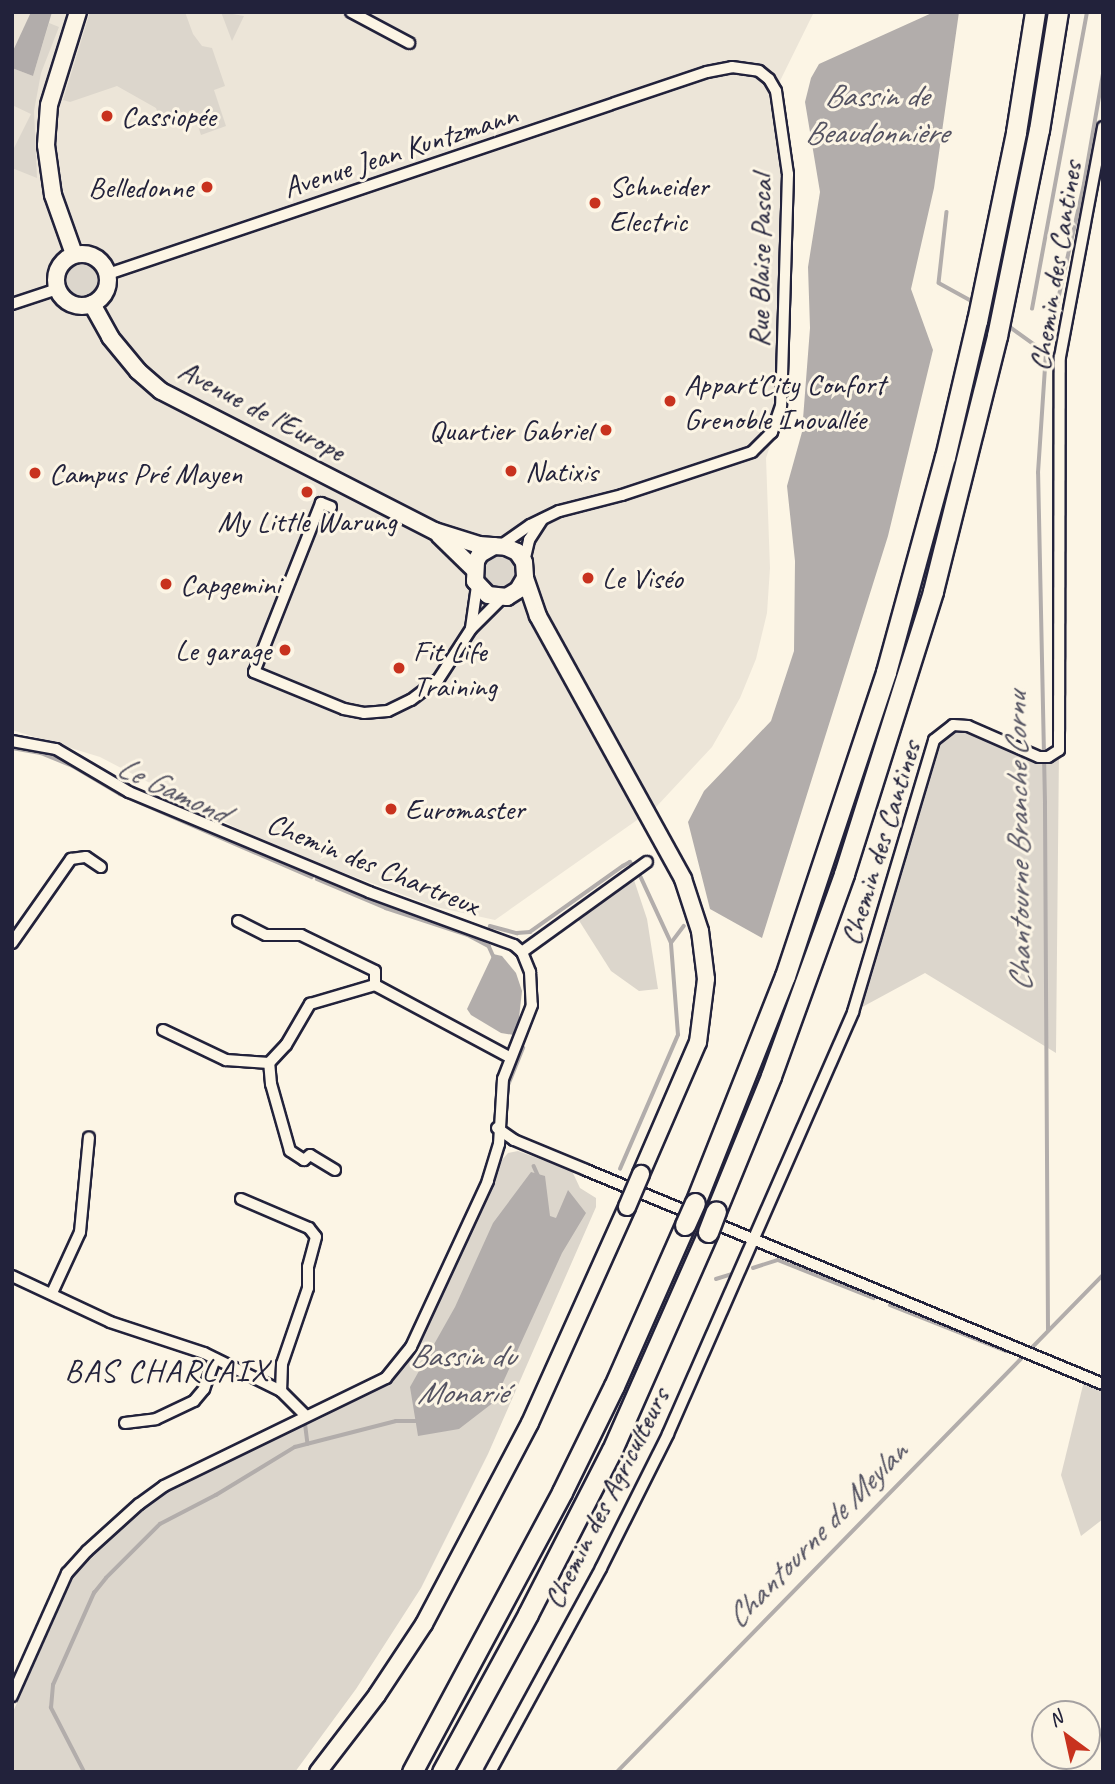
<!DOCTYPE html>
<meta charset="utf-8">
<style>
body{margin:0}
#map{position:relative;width:1115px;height:1784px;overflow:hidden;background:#fcf5e5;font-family:Caveat,sans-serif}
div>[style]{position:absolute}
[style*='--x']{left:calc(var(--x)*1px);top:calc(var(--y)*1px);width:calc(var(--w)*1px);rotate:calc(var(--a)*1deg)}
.built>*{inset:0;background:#ece5d8}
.green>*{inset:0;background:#dcd6cc}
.round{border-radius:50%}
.water>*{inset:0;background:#b2adab}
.stream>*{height:3.5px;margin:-1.75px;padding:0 1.75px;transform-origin:1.75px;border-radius:1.75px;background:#b2adab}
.roads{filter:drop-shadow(2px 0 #22223b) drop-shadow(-2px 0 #22223b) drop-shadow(0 2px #22223b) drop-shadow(0 -2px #22223b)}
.minor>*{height:10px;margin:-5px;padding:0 5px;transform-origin:5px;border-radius:5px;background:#fcf5e5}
.secondary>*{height:16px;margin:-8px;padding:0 8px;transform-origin:8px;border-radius:8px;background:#fcf5e5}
.secondary>.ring{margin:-8px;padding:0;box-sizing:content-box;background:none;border:16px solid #fcf5e5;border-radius:50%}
.motorway>*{height:19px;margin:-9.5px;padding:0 9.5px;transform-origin:9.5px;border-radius:9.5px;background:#fcf5e5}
.bridges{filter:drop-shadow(2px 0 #22223b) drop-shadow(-2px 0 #22223b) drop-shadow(0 2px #22223b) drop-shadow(0 -2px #22223b)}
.secondary-bridge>*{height:16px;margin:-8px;padding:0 8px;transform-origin:8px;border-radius:8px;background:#fcf5e5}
.motorway-bridge>*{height:19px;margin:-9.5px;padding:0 9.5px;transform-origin:9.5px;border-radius:9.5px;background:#fcf5e5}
.dots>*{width:19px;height:19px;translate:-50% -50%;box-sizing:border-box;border:4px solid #fcf5e5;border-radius:50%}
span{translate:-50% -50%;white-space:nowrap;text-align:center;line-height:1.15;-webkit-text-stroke:6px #fcf5e5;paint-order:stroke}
.poi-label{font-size:30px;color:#22223b}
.left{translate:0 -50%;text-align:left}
.right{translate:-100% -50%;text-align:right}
.street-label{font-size:30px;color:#22223b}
.water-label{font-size:32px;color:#545362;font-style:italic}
.neighbourhood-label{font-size:32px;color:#22223b;letter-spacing:2px}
.frame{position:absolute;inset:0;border:14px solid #22223b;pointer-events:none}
.north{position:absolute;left:1031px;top:1700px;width:70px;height:70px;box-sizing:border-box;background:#fcf5e5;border:2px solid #a5a1a1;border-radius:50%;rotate:327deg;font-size:19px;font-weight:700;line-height:28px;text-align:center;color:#22223b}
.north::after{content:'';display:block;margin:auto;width:24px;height:32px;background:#c8321e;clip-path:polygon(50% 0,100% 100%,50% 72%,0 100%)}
</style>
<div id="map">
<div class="built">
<div style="clip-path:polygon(12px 12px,814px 12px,779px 83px,794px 186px,785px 401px,766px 458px,770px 568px,767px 613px,756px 659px,740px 698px,712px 747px,657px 806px,495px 920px,436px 907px,269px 845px,100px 757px,12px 730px)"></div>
</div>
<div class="green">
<div style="clip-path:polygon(90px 12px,185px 12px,193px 34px,202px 46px,212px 48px,225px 86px,214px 90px,226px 126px,201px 135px,197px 123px,191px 125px,188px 118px,174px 112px,159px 116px,156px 108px,117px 86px,70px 102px,63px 100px)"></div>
<div style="clip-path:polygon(221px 12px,244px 16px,232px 41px)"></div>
<div style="clip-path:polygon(49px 23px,59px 27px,41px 73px,34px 111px,37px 178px,12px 168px,12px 152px,31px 114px,12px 105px,12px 68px,33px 76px)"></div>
<div class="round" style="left:65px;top:263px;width:36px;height:36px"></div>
<div class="round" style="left:482px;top:555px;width:34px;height:34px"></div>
<div style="clip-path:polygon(953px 725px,1039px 757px,1059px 750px,1056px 1053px,925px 973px,853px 1012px,934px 740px)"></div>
<div style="clip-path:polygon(634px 880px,647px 919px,658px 989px,639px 991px,611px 971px,578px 919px)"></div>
<div style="clip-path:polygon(518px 1151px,572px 1171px,580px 1188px,596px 1198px,596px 1207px,488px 1454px,421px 1588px,356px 1689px,295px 1772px,12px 1772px,12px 1714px,77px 1566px,141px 1504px,174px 1484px,322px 1418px,395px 1376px,422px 1336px,502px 1160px,508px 1153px)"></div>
<div style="clip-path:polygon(1085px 1377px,1103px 1384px,1103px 1519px,1081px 1536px,1061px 1475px)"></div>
</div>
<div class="water">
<div style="clip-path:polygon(31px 12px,52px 12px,33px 76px,12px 68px,12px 53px)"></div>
<div style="clip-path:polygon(934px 12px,959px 12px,934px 188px,911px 289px,933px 350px,888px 536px,762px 938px,710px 909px,688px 822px,704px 791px,771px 721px,794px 651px,795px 561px,787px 486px,802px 432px,810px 328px,808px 267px,820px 192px,805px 102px,811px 78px,819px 64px)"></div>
<div style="clip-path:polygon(493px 954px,502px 956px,516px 973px,522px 991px,519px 1018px,514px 1035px,501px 1033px,471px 1015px,467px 1009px)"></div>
<div style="clip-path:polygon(531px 1172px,545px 1176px,550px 1216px,556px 1218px,568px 1190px,586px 1213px,562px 1253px,494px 1402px,459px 1429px,418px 1436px,410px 1387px,455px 1307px,493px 1223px)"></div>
</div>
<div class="stream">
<div style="--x:947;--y:212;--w:71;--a:96.4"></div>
<div style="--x:939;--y:283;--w:39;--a:29"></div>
<div style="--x:1032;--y:309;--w:302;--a:-79.5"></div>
<div style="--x:1006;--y:324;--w:49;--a:35.9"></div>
<div style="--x:12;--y:748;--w:29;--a:10"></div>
<div style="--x:41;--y:753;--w:35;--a:22"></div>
<div style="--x:73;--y:766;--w:55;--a:30.8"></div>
<div style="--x:120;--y:794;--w:209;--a:23.4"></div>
<div style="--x:641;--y:877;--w:72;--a:65.2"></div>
<div style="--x:317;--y:879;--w:75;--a:22.8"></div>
<div style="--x:386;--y:908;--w:86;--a:18.2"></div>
<div style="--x:468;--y:935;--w:24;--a:28"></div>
<div style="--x:489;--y:946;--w:12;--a:66"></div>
<div style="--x:490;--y:926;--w:28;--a:15"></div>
<div style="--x:517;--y:933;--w:13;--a:-4"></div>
<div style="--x:530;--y:932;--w:114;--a:-35.4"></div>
<div style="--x:623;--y:866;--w:8;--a:-30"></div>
<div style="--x:630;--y:862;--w:4;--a:45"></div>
<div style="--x:507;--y:1088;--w:43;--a:-68.2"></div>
<div style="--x:534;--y:1166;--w:12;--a:66"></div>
<div style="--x:620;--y:1169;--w:146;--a:-66.6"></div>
<div style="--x:678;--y:1035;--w:92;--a:-94.4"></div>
<div style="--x:671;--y:943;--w:21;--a:-53"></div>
<div style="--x:753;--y:1268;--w:26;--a:-18"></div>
<div style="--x:778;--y:1260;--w:103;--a:21.6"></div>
<div style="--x:716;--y:1279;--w:21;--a:-17"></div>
<div style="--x:890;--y:1305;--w:125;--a:21.6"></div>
<div style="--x:1048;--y:1331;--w:528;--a:-90.33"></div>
<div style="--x:1045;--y:803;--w:330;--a:-91.2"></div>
<div style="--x:1038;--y:473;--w:120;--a:-86.2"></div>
<div style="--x:1046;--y:353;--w:173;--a:-77.3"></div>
<div style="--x:1084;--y:184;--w:112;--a:-80.2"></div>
<div style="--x:305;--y:1420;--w:24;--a:83"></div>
<div style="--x:618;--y:1771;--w:694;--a:-45.64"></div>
<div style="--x:84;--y:1772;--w:72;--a:-117.3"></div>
<div style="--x:51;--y:1708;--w:23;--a:-85"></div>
<div style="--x:53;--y:1685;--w:101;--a:-66"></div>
<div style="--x:94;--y:1593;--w:19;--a:-51"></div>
<div style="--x:106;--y:1578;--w:76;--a:-45"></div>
<div style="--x:160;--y:1524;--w:63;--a:-27.4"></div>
<div style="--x:216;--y:1495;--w:92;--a:-31.3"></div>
<div style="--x:295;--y:1447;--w:104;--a:-14.4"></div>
<div style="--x:396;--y:1421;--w:24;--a:0"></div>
</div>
<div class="roads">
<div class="minor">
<div style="--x:351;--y:12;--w:66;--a:28.1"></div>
<div style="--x:108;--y:274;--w:632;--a:-18.64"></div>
<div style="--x:707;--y:72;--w:25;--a:-11"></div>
<div style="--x:732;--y:67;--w:27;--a:8"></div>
<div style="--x:759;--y:71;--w:13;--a:39"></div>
<div style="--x:769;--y:79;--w:14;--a:60"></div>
<div style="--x:776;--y:91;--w:84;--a:81.8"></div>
<div style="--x:788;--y:174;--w:232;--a:91.7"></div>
<div style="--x:781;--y:406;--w:28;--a:109"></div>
<div style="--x:772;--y:432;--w:28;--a:135"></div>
<div style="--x:752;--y:452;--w:137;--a:161.7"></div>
<div style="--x:622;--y:495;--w:65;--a:165.7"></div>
<div style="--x:559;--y:511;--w:32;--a:154"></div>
<div style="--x:530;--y:525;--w:37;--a:145"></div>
<div style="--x:12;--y:304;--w:47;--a:-18.4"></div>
<div style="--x:331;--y:507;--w:11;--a:-158"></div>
<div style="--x:321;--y:503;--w:182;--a:111.6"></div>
<div style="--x:254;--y:672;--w:97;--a:22.3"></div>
<div style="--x:344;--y:709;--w:20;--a:11"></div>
<div style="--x:364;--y:713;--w:24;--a:-5"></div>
<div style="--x:388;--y:711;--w:25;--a:-26"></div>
<div style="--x:411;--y:700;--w:34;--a:-37"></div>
<div style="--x:438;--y:680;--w:61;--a:-57.1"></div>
<div style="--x:471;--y:629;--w:44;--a:-45"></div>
<div style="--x:524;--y:562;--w:23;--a:-77"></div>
<div style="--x:529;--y:540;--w:24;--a:-57"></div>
<div style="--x:471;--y:628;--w:42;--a:-81.9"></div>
<div style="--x:12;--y:741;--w:45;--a:10.3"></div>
<div style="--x:56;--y:749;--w:85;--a:30.5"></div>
<div style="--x:129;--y:792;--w:260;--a:22.6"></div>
<div style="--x:369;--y:892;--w:154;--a:20.1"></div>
<div style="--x:514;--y:945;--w:11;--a:41"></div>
<div style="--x:522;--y:952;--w:22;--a:68"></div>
<div style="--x:530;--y:972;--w:33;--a:87"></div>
<div style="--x:532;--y:1005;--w:79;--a:111.4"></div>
<div style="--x:503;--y:1079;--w:65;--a:93.5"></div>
<div style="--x:499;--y:1144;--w:39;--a:107"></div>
<div style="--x:488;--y:1181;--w:183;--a:114.9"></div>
<div style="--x:411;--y:1347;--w:40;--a:129"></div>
<div style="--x:386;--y:1378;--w:247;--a:154.1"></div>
<div style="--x:164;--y:1486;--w:31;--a:144"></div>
<div style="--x:139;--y:1504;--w:70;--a:137.9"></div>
<div style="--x:87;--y:1551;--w:30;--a:132"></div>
<div style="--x:67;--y:1573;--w:135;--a:114.1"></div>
<div style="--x:238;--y:921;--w:31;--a:27"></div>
<div style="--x:266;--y:935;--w:35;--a:0"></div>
<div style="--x:301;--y:935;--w:82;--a:25.9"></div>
<div style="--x:375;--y:971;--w:14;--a:90"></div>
<div style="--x:12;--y:943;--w:103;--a:-54.9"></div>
<div style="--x:71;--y:859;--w:15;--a:-8"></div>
<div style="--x:86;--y:857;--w:18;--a:34"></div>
<div style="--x:522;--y:952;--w:154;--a:-35.8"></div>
<div style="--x:163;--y:1030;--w:70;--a:25.5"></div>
<div style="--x:226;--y:1060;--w:43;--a:4"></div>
<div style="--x:497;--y:1128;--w:21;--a:35"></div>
<div style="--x:514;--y:1140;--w:78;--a:22.6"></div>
<div style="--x:586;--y:1170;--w:560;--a:22.49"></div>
<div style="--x:335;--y:1170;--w:29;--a:-149"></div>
<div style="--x:310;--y:1155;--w:8;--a:140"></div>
<div style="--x:304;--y:1160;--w:17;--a:-147"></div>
<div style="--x:290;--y:1151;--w:70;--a:-105.8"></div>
<div style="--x:271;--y:1084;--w:21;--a:-95"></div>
<div style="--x:269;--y:1063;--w:25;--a:-47"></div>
<div style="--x:286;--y:1045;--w:48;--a:-59.7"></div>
<div style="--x:310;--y:1004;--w:68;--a:-16.3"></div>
<div style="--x:375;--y:985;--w:152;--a:28.2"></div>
<div style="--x:241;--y:1199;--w:74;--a:23.1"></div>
<div style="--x:309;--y:1228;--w:11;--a:52"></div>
<div style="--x:316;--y:1237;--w:31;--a:105"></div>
<div style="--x:308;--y:1267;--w:21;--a:90"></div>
<div style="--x:308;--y:1288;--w:80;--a:108.9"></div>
<div style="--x:282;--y:1364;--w:27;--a:92"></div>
<div style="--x:12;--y:1276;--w:108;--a:25.1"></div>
<div style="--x:110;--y:1322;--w:99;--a:18.3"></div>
<div style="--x:204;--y:1353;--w:86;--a:26.3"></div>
<div style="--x:281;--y:1391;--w:34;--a:45"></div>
<div style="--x:52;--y:1293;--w:67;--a:-65.3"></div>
<div style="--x:80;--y:1232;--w:95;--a:-84.6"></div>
<div style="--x:125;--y:1423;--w:31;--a:-7"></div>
<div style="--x:156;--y:1419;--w:42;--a:-25.3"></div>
<div style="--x:194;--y:1401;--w:16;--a:-50"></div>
<div style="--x:204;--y:1389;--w:32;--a:-70"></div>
<div style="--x:490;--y:1772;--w:232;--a:-61.4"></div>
<div style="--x:601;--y:1568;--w:150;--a:-63.4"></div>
<div style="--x:668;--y:1434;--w:461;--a:-66.3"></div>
<div style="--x:853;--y:1012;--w:284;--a:-73.4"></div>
<div style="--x:934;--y:740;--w:24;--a:-38"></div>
<div style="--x:953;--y:725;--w:15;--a:4"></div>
<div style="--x:968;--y:726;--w:77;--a:23.6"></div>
<div style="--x:1039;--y:757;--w:9;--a:0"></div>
<div style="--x:1048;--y:757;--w:13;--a:-32"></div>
<div style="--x:1059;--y:750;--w:393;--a:-89.9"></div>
<div style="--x:1060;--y:357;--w:234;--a:-79.4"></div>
</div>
<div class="secondary">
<div class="ring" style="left:56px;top:254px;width:36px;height:36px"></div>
<div style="--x:74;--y:254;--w:63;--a:-109.6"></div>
<div style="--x:53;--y:195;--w:50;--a:-98"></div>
<div style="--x:46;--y:145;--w:40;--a:-85.7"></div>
<div style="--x:49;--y:105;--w:97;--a:-72.7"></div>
<div style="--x:92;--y:304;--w:38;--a:61"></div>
<div style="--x:110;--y:337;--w:44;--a:50.5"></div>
<div style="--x:138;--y:371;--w:30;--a:41"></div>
<div style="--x:161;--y:391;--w:308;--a:27.1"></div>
<div style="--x:435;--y:531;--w:46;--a:17.7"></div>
<div style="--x:479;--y:545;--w:27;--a:4"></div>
<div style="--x:506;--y:547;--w:12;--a:24"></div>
<div style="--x:517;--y:552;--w:12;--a:55"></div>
<div style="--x:524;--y:562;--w:16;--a:86"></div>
<div style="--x:525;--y:578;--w:14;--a:120"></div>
<div style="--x:518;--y:590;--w:13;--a:148"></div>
<div style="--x:507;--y:597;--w:19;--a:-174"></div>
<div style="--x:488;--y:595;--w:19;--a:-133"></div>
<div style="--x:475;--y:581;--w:20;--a:-87"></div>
<div style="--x:476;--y:561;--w:8;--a:-60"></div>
<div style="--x:480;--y:554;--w:16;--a:-30"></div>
<div style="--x:439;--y:535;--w:49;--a:44.2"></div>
<div style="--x:525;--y:578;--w:40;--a:71.1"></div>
<div style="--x:538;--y:616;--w:300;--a:61.1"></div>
<div style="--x:683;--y:879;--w:55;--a:71.9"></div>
<div style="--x:700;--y:931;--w:48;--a:82.9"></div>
<div style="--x:706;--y:979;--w:64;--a:97.2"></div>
<div style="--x:698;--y:1042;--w:144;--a:113.4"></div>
<div style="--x:318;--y:1772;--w:97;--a:-52.5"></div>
<div style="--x:377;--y:1695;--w:85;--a:-56.5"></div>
<div style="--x:424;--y:1624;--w:227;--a:-62.2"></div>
<div style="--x:530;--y:1423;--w:237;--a:-65.8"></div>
</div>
<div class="motorway">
<div style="--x:695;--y:1203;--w:244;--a:-68.4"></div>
<div style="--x:785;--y:976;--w:320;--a:-71.6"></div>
<div style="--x:886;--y:672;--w:223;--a:-74.7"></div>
<div style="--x:945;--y:457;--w:140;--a:-76.8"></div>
<div style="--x:977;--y:321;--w:193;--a:-78.3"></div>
<div style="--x:1016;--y:132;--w:121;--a:-81"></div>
<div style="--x:716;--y:1211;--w:146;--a:-67.8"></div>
<div style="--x:771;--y:1076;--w:215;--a:-70.1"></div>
<div style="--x:844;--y:874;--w:297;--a:-72.5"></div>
<div style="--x:933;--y:591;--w:263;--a:-75.9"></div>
<div style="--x:997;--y:336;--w:210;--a:-78.5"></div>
<div style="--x:1039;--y:130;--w:120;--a:-80.9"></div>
<div style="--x:412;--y:1772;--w:318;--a:-61.8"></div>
<div style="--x:562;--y:1492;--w:118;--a:-63.9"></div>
<div style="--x:614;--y:1386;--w:176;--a:-66.2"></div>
<div style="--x:442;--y:1772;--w:180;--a:-61.4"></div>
<div style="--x:528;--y:1614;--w:184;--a:-62.9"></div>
<div style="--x:612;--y:1450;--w:238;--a:-66.2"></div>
</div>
</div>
<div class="bridges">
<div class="secondary-bridge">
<div style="--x:627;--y:1207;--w:36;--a:-67"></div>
</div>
<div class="motorway-bridge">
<div style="--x:685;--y:1225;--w:24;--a:-66"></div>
<div style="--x:708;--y:1232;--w:22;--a:-69"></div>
</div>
</div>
<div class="dots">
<div style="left:107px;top:116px;background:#c8321e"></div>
<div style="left:207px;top:187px;background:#c8321e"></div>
<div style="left:595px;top:203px;background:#c8321e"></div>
<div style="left:670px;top:401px;background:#c8321e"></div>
<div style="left:606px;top:430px;background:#c8321e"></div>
<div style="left:511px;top:471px;background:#c8321e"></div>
<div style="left:35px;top:473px;background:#c8321e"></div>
<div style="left:307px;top:492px;background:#c8321e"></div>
<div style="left:588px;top:578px;background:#c8321e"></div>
<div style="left:166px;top:584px;background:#c8321e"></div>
<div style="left:285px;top:650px;background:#c8321e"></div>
<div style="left:399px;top:668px;background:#c8321e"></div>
<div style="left:391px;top:809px;background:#c8321e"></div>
</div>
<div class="poi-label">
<span class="left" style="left:121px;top:116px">Cassiopée</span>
<span class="left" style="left:609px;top:203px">Schneider<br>Electric</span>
<span class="right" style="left:193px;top:187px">Belledonne</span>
<span class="left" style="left:684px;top:401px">Appart'City Confort<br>Grenoble Inovallée</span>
<span class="right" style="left:592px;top:430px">Quartier Gabriel</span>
<span class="left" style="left:525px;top:471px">Natixis</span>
<span class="left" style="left:49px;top:473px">Campus Pré Mayen</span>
<span style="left:307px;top:521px">My Little Warung</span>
<span class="left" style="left:602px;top:578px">Le Viséo</span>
<span class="left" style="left:180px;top:584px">Capgemini</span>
<span class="right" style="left:271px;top:650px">Le garage</span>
<span class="left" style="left:413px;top:668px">Fit Life<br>Training</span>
<span class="left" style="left:405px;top:809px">Euromaster</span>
</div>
<div class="street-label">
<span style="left:400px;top:151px;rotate:-18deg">Avenue Jean Kuntzmann</span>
<span style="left:760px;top:261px;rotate:-89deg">Rue Blaise Pascal</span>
<span style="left:1055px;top:266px;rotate:-81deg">Chemin des Cantines</span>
<span style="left:262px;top:410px;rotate:28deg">Avenue de l'Europe</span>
<span style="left:880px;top:843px;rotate:-73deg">Chemin des Cantines</span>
<span style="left:373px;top:864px;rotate:22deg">Chemin des Chartreux</span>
<span style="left:606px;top:1498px;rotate:-63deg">Chemin des Agriculteurs</span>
</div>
<div class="water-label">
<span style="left:876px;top:115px">Bassin de<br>Beaudonnière</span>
<span style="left:172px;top:790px;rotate:25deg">Le Gamond</span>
<span style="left:1019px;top:842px;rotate:-91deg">Chantourne Branche Cornu</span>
<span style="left:462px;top:1375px">Bassin du<br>Monarié</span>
<span style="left:817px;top:1535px;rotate:-46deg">Chantourne de Meylan</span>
</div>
<div class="neighbourhood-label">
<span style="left:167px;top:1371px">BAS CHARLAIX</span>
</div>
<div class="frame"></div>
<div class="north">N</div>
</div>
